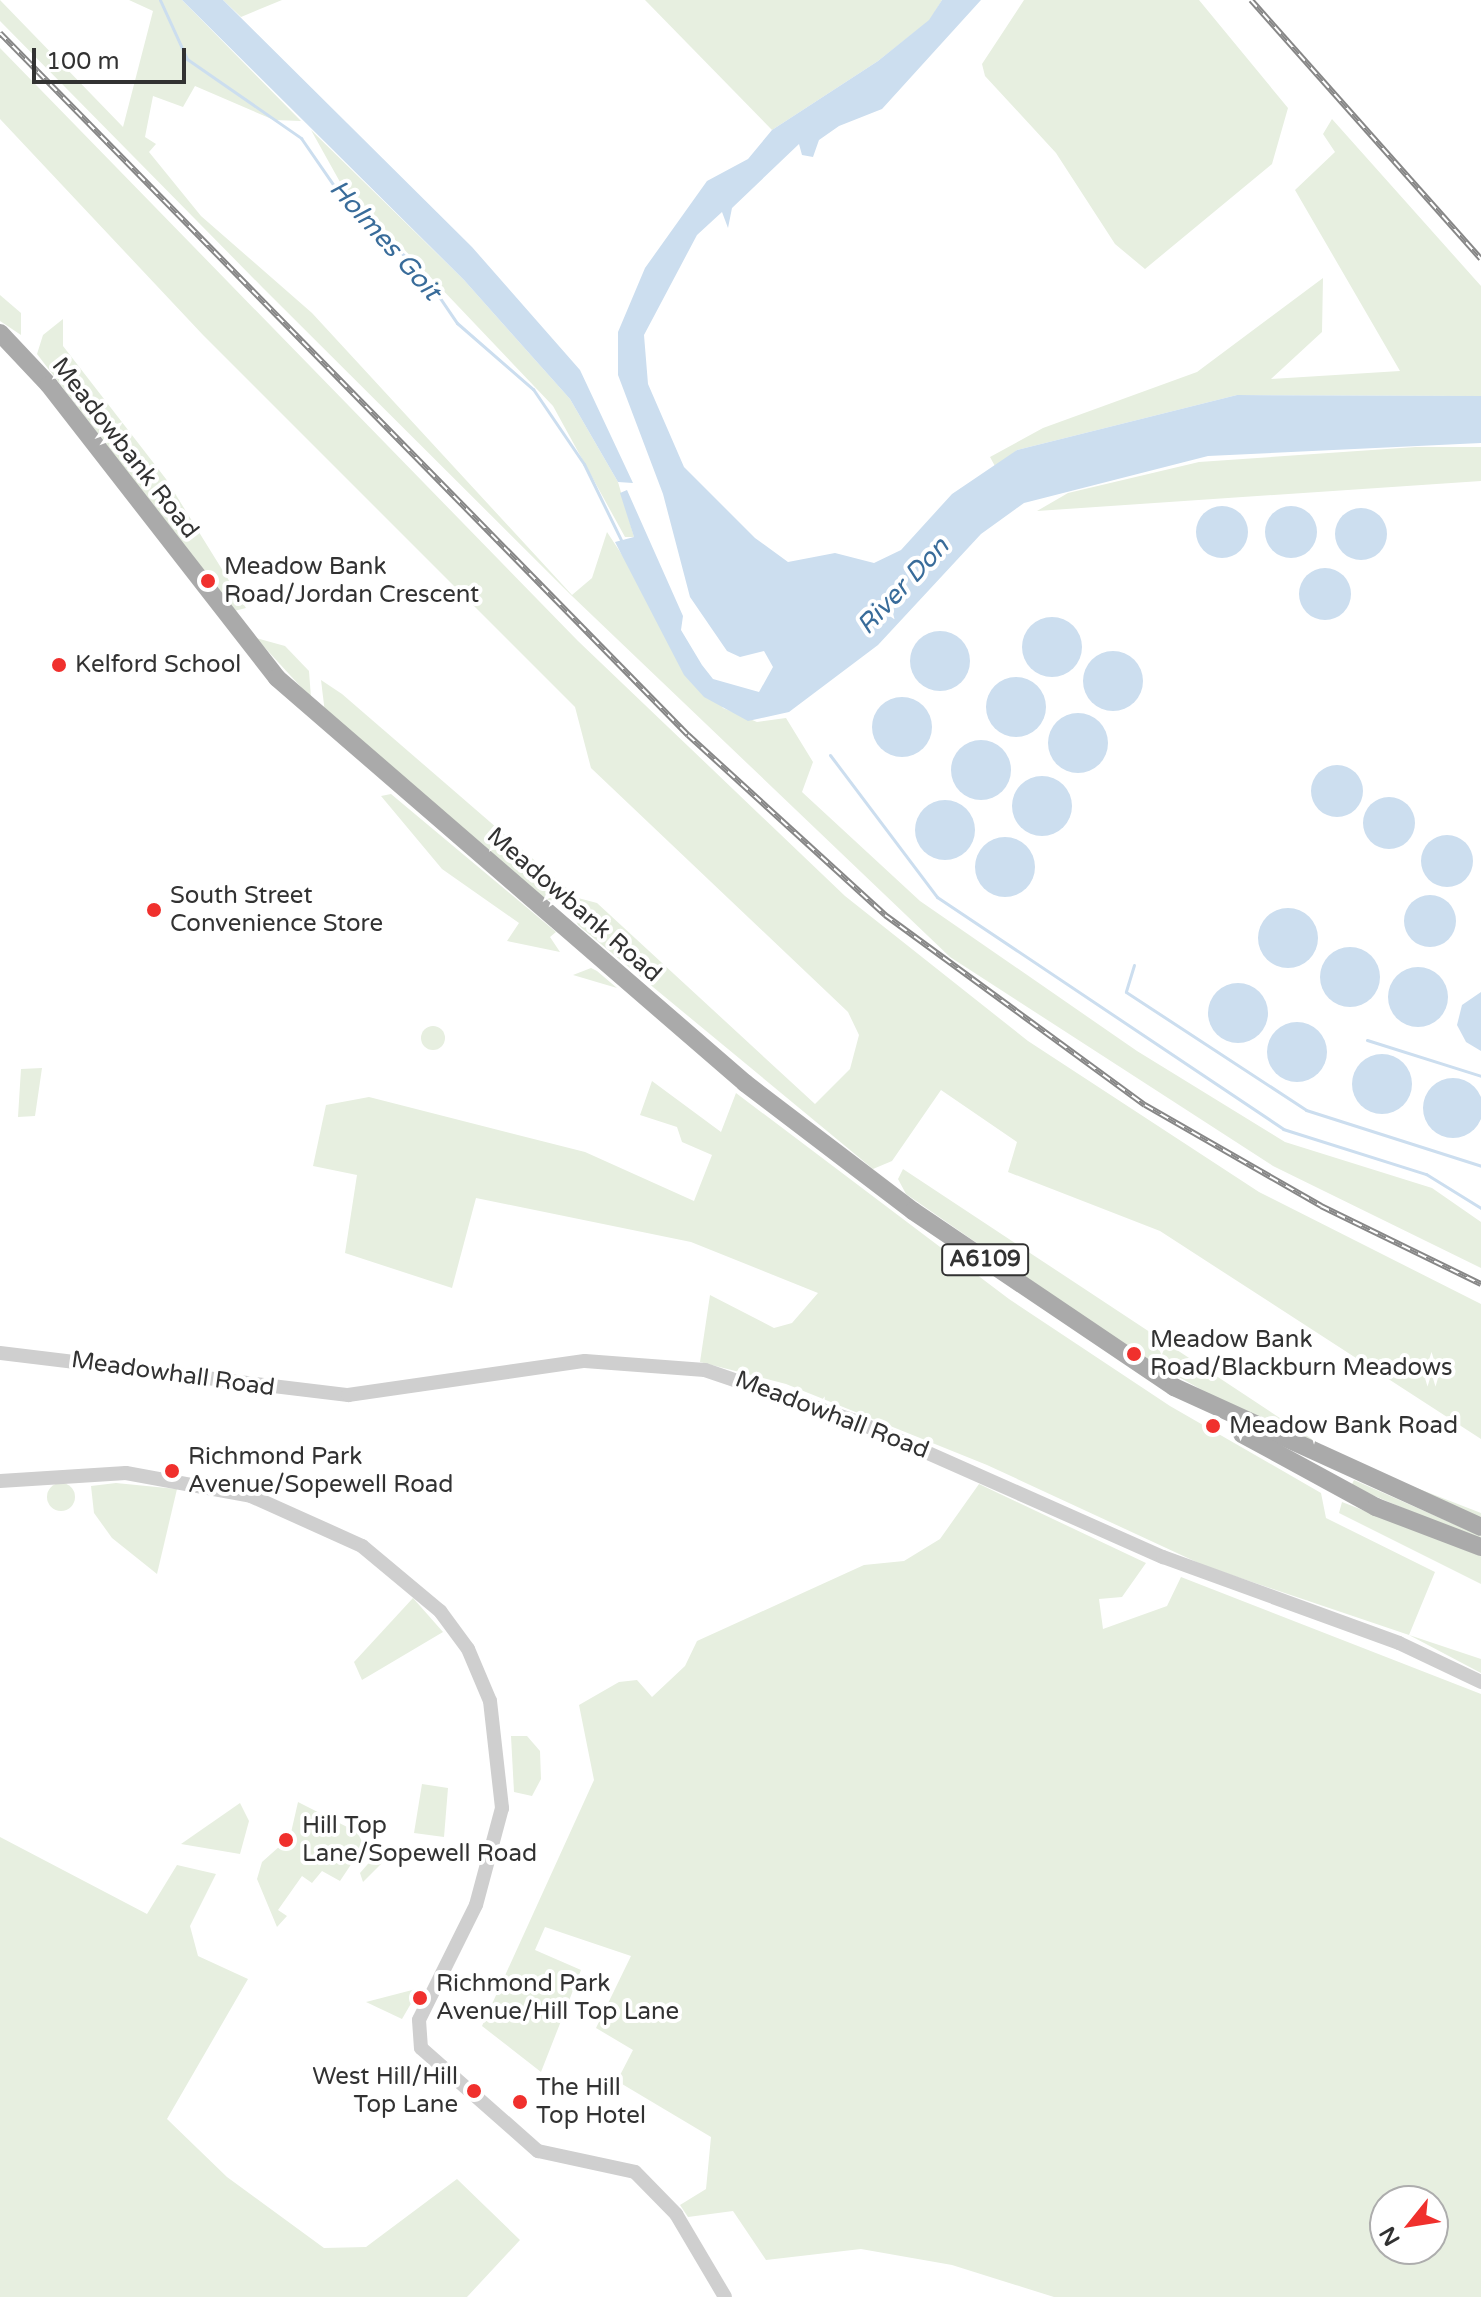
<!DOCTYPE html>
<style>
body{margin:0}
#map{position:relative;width:1481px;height:2297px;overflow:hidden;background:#fff;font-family:"Varela Round",sans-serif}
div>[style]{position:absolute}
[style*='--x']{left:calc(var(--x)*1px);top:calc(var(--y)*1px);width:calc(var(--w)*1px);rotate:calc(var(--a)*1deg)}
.green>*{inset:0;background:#e7efe0}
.round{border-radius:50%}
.water>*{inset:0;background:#ccdeef}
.stream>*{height:3px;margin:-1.5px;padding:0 1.5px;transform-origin:1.5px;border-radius:1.5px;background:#ccdeef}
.tertiary>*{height:14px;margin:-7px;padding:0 7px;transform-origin:7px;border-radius:7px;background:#cfcfcf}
.primary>*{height:18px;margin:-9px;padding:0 9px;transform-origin:9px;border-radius:9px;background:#aaa}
.rail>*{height:6px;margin-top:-3px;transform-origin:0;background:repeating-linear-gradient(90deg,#fff 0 9px,#878787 0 18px);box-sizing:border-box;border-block:2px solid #878787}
.dots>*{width:22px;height:22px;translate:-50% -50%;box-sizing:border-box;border:4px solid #fff;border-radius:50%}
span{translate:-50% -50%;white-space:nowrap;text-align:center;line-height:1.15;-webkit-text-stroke:8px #fff;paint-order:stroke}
.shield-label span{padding:2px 6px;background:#fff;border:2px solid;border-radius:6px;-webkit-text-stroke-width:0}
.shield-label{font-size:22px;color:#323232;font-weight:700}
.street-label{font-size:24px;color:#323232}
.poi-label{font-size:24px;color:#323232}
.left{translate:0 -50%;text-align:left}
.right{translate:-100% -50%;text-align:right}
.water-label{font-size:26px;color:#396c9a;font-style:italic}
.north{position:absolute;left:1369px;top:2185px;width:80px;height:80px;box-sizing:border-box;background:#fff;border:2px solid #adadad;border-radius:50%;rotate:240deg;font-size:22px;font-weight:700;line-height:32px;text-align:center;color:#323232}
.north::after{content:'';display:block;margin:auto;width:28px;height:36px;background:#f0302d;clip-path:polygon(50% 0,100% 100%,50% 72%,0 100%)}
.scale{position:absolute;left:32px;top:48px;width:154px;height:36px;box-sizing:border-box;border:4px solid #323232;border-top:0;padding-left:10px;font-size:24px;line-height:28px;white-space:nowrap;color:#323232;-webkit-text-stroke:6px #fff;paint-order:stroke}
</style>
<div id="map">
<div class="green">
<div style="clip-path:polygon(0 0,123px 127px,153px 11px,129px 0,182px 0,301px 121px,274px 120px,195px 86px,183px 107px,153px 96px,145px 137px,156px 144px,149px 152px,201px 216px,312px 313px,572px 595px,592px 578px,607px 532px,723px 708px,757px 722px,786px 718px,813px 762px,802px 792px,920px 901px,1137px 1051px,1285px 1142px,1432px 1188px,1481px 1222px,1481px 1268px,1273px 1166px,950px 957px,572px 596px,263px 288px,0 21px)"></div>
<div style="clip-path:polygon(223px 0,282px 0,241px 17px)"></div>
<div style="clip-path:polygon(645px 0,942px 0,930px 20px,878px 61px,772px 130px)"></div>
<div style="clip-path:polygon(1024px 0,1199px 0,1288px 108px,1272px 164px,1145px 269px,1115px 244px,1056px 153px,985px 76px,982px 64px)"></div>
<div style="clip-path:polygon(0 48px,578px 641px,845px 896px,1028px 1041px,1259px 1192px,1481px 1304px,1481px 1439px,1160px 1231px,1008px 1172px,1017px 1142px,941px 1090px,892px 1161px,873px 1169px,578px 925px,570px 908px,578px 898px,597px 903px,815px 1104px,850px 1069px,859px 1035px,848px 1012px,591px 768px,575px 707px,203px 335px,0 119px)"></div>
<div style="clip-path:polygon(1332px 119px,1481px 286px,1481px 396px,1237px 395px,1017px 450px,996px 468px,990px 457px,1043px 428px,1197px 372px,1323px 278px,1322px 332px,1271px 379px,1400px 371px,1295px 190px,1335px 152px,1323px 134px)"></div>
<div style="clip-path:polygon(311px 130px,464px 280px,570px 399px,618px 482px,634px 537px,625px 537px,553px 406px,340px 182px)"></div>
<div style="clip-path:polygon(0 295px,21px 313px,21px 335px,0 321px)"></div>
<div style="clip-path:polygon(63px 319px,63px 346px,166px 479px,246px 608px,234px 611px,37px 354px,43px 335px)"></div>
<div style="clip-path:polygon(1416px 447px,1481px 447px,1481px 481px,1037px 511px,1068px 493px,1199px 462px)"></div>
<div style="clip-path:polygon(256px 638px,285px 646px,309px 671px,311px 698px)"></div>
<div style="clip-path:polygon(321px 680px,342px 694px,570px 891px,555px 901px,543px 899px,325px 713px)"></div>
<div style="clip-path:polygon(391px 794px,556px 932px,550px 937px,560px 952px,507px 941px,519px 923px,442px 869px,381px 796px)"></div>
<div style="clip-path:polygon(591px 968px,597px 971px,617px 988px,573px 975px)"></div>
<div class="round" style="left:421px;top:1026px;width:24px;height:24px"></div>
<div style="clip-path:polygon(42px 1068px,35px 1116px,18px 1117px,21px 1069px)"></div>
<div style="clip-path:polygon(652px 1081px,721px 1132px,736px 1093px,1009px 1299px,1170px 1406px,1321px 1493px,1326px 1518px,1435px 1572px,1409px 1635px,1481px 1659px,1481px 1673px,1409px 1635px,1205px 1566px,987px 1465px,786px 1384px,700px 1362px,710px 1295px,774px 1328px,792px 1323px,818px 1293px,691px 1242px,476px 1198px,452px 1288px,345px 1253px,357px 1175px,313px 1166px,326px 1105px,369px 1097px,585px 1152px,694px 1201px,712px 1155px,682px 1142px,677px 1127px,640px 1115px)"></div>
<div style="clip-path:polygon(903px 1169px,1342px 1459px,1481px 1513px,1481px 1520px,1276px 1431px,1139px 1355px,906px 1194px,898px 1179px)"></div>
<div style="clip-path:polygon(1354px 1480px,1481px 1536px,1481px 1541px,1351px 1486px)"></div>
<div class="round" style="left:47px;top:1483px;width:28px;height:28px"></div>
<div style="clip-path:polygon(116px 1483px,177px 1489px,157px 1574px,112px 1538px,94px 1513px,91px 1486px)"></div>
<div style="clip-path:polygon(evenodd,979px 1484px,1146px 1563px,1122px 1597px,1099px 1599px,1103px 1629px,1167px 1606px,1181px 1577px,1481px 1694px,1481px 2297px,1054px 2297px,952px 2265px,861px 2249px,766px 2260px,733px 2211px,688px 2217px,680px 2205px,706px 2189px,711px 2137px,617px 2081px,633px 2050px,596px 2028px,631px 1956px,545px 1927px,535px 1950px,581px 1970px,541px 2072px,482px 2026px,594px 1780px,579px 1705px,619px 1682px,637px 1680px,652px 1697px,685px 1666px,697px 1641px,864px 1565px,904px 1561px,940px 1539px,979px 1484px,1433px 2201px,1433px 2249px,1385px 2249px,1385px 2201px,1433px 2201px)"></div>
<div style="clip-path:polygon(1342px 1502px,1481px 1556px,1481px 1584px,1339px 1513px)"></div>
<div style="clip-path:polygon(413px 1598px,443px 1632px,362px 1680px,354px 1662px)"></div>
<div style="clip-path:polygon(511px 1736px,527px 1736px,540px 1751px,541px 1779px,532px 1796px,514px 1792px)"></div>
<div style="clip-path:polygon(422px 1784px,448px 1788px,444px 1837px,414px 1833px)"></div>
<div style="clip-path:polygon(298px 1802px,357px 1832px,364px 1845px,340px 1881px,322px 1871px,312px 1883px,302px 1876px,278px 1910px,287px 1916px,277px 1927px,257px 1879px,262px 1862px,290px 1837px)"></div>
<div style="clip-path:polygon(240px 1803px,249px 1821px,240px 1854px,181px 1844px)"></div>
<div style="clip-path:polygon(0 1837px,147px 1914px,177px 1865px,216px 1874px,190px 1926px,198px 1956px,248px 1979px,167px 2119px,227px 2177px,324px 2248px,366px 2247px,457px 2179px,520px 2240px,467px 2297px,0 2297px)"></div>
<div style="clip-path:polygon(381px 1849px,383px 1862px,363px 1882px,360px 1873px)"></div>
<div style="clip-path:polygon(420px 1988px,402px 2019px,366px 2002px)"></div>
</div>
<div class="water">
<div style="clip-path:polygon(182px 0,223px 0,472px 247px,580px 370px,633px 483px,618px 482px,570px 399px,464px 280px)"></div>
<div style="clip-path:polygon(942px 0,981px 0,882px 109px,839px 126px,819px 140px,813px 157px,802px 155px,799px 144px,732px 208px,728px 228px,722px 212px,697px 235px,644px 335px,648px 384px,684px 467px,755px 538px,788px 562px,835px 553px,874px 563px,901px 550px,952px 494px,1017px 450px,1237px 395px,1481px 396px,1481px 443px,1208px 456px,1024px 503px,981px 534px,878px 645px,789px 712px,748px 721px,704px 697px,684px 675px,615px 542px,634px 537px,620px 493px,627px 490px,683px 616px,681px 630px,702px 665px,713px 679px,759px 692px,773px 667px,764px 651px,740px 657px,727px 651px,690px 597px,663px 494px,618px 375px,618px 332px,645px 268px,707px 181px,748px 159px,772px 130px,878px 61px,929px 20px)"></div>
<div class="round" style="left:1265px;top:506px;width:52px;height:52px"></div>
<div class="round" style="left:1196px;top:506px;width:52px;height:52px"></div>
<div class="round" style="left:1335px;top:508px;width:52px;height:52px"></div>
<div class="round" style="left:1299px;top:568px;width:52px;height:52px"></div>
<div class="round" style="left:1022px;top:617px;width:60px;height:60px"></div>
<div class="round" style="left:910px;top:631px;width:60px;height:60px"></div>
<div class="round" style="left:1083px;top:651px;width:60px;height:60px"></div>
<div class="round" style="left:986px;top:677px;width:60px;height:60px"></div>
<div class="round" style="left:872px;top:697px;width:60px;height:60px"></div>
<div class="round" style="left:1048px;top:713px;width:60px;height:60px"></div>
<div class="round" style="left:951px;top:740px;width:60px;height:60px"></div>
<div class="round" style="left:1311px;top:765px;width:52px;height:52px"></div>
<div class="round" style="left:1012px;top:776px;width:60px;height:60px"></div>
<div class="round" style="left:1363px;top:797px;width:52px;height:52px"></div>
<div class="round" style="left:915px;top:800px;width:60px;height:60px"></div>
<div class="round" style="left:1421px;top:835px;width:52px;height:52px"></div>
<div class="round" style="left:975px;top:837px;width:60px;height:60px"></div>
<div class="round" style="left:1404px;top:895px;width:52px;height:52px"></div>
<div class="round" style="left:1258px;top:908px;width:60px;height:60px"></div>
<div class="round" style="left:1320px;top:947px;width:60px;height:60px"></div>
<div class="round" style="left:1388px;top:967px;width:60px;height:60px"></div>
<div class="round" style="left:1208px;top:983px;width:60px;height:60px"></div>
<div style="clip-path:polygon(1481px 992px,1481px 1051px,1466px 1042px,1457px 1025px,1462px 1005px)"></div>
<div class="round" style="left:1267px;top:1022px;width:60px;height:60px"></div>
<div class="round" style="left:1352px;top:1054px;width:60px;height:60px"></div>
<div class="round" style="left:1423px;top:1078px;width:60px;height:60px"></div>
</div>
<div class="stream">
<div style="--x:160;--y:0;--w:65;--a:65.4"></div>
<div style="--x:187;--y:59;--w:139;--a:34.7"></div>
<div style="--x:301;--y:138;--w:63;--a:55.3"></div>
<div style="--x:337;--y:190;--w:123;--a:44.3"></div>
<div style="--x:425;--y:276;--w:57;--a:55.8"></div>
<div style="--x:457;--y:323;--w:101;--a:41"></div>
<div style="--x:533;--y:389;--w:91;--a:55.8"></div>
<div style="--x:584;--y:464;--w:85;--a:64"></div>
<div style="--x:830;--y:755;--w:178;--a:53"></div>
<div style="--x:937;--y:897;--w:417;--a:33.8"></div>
<div style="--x:1283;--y:1129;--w:150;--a:17.5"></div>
<div style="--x:1426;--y:1174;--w:65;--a:31.7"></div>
<div style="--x:1134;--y:965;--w:28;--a:107"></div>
<div style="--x:1126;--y:992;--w:215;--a:33.2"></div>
<div style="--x:1306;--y:1110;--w:184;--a:17.7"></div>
<div style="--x:1367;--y:1040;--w:120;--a:17.5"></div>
</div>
<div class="tertiary">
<div style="--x:0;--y:1353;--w:351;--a:6.9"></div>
<div style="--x:348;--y:1395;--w:239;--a:-8.2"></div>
<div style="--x:585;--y:1361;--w:120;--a:4.3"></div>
<div style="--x:705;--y:1370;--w:162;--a:18.8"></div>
<div style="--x:858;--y:1422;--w:334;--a:23.9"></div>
<div style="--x:1163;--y:1557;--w:251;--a:20"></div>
<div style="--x:1399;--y:1643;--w:91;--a:25.4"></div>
<div style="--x:0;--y:1481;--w:126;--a:-3.6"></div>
<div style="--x:126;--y:1473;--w:127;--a:10.4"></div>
<div style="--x:251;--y:1496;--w:122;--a:24.2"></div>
<div style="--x:362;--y:1546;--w:102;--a:39.8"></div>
<div style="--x:440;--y:1611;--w:47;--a:53.6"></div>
<div style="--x:468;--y:1649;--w:56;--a:67.1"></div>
<div style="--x:490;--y:1701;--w:108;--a:83.6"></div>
<div style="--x:502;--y:1808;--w:100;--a:105"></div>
<div style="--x:476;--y:1905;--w:128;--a:116.4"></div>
<div style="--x:419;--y:2020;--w:28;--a:86"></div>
<div style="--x:421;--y:2048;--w:156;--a:41.4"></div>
<div style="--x:538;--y:2151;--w:99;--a:12.2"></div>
<div style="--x:635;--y:2172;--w:59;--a:45.7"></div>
<div style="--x:676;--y:2214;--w:96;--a:59.4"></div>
</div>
<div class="primary">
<div style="--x:0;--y:333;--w:71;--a:46.7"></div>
<div style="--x:49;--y:385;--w:371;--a:52.1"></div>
<div style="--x:277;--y:678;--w:619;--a:40.87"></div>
<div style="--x:745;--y:1083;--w:211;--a:37.3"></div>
<div style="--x:913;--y:1211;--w:315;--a:34"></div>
<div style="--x:1174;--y:1387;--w:337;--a:24.5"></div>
<div style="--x:1242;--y:1434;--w:153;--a:28.6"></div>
<div style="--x:1376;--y:1507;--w:112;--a:20.9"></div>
</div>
<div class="rail">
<div style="--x:1251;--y:0;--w:346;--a:48.4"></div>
<div style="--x:0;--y:33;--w:983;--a:45.58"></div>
<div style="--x:688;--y:735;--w:267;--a:42.4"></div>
<div style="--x:885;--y:915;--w:322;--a:36.2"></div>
<div style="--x:1145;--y:1105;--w:203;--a:29.8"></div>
<div style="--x:1321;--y:1206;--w:178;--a:26"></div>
</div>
<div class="dots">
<div style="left:208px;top:581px;background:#f0302d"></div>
<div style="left:59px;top:665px;background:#f0302d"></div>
<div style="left:154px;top:910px;background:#f0302d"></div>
<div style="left:1134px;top:1354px;background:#f0302d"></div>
<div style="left:1213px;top:1426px;background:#f0302d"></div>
<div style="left:172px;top:1471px;background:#f0302d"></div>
<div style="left:286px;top:1840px;background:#f0302d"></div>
<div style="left:420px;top:1998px;background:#f0302d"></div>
<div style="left:474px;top:2091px;background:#f0302d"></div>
<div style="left:520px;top:2102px;background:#f0302d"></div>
</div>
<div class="shield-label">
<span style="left:985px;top:1260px">A6109</span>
</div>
<div class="street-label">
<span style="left:125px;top:448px;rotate:52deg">Meadowbank Road</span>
<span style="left:574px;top:905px;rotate:41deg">Meadowbank Road</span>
<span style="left:173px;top:1374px;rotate:8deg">Meadowhall Road</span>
<span style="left:832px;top:1415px;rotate:21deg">Meadowhall Road</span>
</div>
<div class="poi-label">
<span class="left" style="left:224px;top:581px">Meadow Bank<br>Road/Jordan Crescent</span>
<span class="left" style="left:75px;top:665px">Kelford School</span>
<span class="left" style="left:170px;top:910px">South Street<br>Convenience Store</span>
<span class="left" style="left:1150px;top:1354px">Meadow Bank<br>Road/Blackburn Meadows</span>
<span class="left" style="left:1229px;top:1426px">Meadow Bank Road</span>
<span class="left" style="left:188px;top:1471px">Richmond Park<br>Avenue/Sopewell Road</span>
<span class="left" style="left:302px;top:1840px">Hill Top<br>Lane/Sopewell Road</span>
<span class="left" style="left:436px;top:1998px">Richmond Park<br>Avenue/Hill Top Lane</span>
<span class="right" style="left:458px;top:2091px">West Hill/Hill<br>Top Lane</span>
<span class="left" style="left:536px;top:2102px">The Hill<br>Top Hotel</span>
</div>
<div class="water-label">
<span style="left:385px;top:240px;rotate:48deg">Holmes Goit</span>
<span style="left:903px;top:586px;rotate:-47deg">River Don</span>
</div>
<div class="north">N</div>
<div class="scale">100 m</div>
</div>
